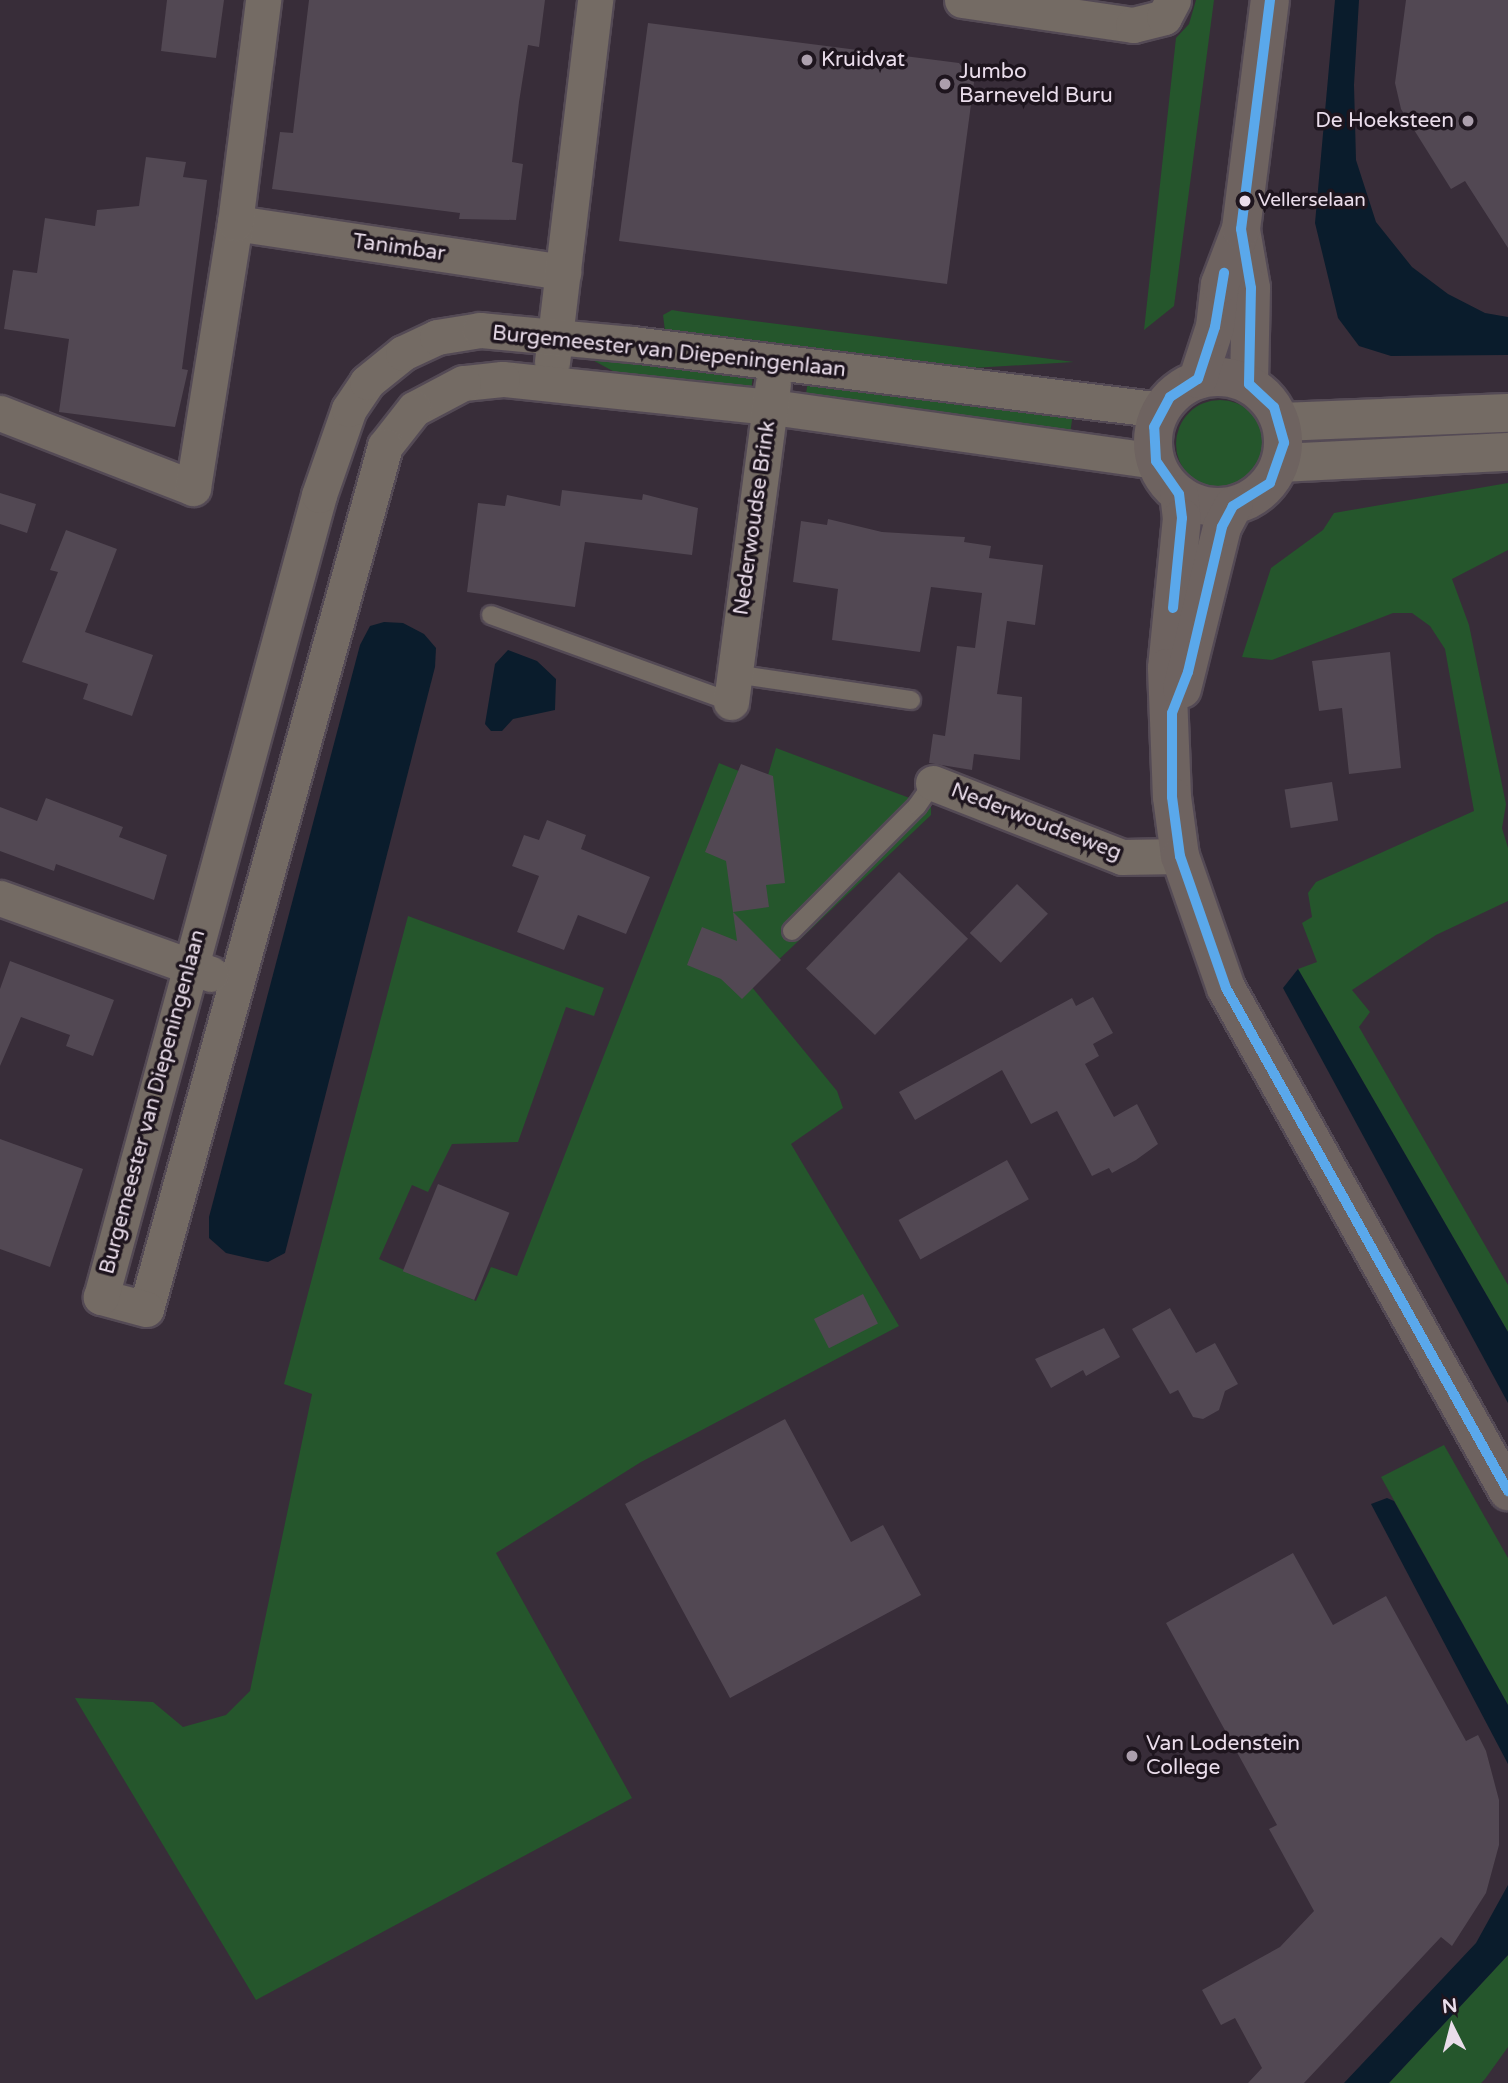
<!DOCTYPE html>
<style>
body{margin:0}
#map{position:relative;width:1508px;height:2083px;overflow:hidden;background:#382d39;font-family:"Varela Round",sans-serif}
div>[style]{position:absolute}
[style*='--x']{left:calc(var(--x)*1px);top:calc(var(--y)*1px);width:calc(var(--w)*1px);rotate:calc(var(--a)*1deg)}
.green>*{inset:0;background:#25562c;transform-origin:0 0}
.round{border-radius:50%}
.water>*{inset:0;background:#0a1c2c}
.building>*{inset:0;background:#524853;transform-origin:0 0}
.roads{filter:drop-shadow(2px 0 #544a55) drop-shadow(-2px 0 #544a55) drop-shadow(0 2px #544a55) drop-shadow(0 -2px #544a55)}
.service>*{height:18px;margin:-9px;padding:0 9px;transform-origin:9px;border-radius:9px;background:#746b64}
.minor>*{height:35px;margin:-17.5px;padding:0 17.5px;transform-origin:17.5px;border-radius:17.5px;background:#746b64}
.tertiary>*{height:38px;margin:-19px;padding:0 19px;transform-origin:19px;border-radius:19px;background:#746b64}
.secondary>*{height:38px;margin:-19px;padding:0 19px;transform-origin:19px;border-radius:19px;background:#6e6360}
.secondary>.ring{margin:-19px;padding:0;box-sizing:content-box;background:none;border:38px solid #6e6360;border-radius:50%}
.bus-1>*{height:10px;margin:-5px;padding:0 5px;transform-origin:5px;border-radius:5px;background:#5aa8eb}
.dots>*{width:19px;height:19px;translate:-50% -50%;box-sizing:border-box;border:4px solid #1e151e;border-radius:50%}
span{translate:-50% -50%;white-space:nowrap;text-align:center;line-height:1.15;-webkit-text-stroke:7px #1e151e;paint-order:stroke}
.bus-label{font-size:19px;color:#eaddeb}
.left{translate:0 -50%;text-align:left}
.poi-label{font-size:21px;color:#eaddeb}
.right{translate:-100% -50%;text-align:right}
.street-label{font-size:21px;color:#eaddeb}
.north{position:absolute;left:1417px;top:1992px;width:70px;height:70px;-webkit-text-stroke:5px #1e151e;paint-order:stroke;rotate:354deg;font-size:19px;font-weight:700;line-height:28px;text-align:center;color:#eaddeb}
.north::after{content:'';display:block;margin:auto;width:24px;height:32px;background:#eaddeb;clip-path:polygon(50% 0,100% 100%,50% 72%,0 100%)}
</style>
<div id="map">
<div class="green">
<div style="clip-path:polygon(1196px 0,1214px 0,1174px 306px,1144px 330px,1176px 38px,1189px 24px)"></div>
<div style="clip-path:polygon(672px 310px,684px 312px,1074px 362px,939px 370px,665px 331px,663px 315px)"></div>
<div style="clip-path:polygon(594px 352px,753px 375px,751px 392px,622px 376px,587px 357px)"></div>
<div style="left:808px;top:380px;width:267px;height:22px;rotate:8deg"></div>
<div class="round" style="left:1176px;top:400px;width:88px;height:88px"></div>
<div style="clip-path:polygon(1508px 483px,1508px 550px,1452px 579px,1469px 625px,1506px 804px,1502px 828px,1508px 848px,1508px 901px,1436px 935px,1352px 990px,1370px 1012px,1359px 1027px,1508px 1285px,1508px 1332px,1298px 969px,1317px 962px,1302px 923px,1312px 917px,1308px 893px,1316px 882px,1474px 811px,1445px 649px,1430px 626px,1412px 613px,1393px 613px,1272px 660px,1242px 657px,1271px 568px,1323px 530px,1334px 513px)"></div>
<div style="clip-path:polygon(776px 748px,931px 806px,931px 815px,751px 986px,837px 1091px,843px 1108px,791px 1144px,899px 1326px,641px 1462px,496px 1553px,632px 1798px,256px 2000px,75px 1698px,153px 1702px,183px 1727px,226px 1715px,250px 1691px,312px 1394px,284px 1384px,408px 916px,604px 988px,594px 1016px,566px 1007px,518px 1142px,452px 1144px,428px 1192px,412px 1185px,379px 1259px,476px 1301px,491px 1267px,517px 1276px,719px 763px,766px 782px)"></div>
<div style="clip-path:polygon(1444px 1445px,1508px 1558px,1508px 1705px,1381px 1477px)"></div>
<div style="clip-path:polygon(1508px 1955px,1508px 2047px,1485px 2079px,1481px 2083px,1389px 2083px)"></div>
</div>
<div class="water">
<div style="clip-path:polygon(1335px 0,1359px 0,1354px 85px,1356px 160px,1376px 222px,1412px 267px,1448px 294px,1485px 313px,1508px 317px,1508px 355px,1391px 356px,1359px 346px,1338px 318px,1315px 223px)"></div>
<div style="clip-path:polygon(384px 622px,403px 623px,424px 634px,436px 648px,435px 667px,285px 1253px,268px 1262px,252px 1259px,226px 1253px,209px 1238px,209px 1217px,360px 645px,370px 626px)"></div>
<div style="clip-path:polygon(508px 650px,537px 661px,556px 679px,555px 710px,513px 719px,502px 731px,491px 731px,485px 724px,495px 664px)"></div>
<div style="clip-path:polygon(1298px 969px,1508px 1332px,1508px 1403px,1283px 988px)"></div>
<div style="clip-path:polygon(1387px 1498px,1394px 1501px,1508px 1705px,1508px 1764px,1371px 1504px)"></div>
<div style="clip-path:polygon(1508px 1885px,1508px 1955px,1389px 2083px,1344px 2083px,1476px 1943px)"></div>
</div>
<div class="building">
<div style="clip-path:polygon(167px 0,224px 0,216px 58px,161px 51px)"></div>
<div style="clip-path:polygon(309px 0,545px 0,539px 47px,528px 45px,519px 102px,512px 162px,523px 164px,516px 220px,459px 219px,460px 213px,272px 189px,280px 132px,293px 133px)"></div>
<div style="clip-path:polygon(1406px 0,1508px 0,1508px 248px,1465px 181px,1451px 189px,1401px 109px,1395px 83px)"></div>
<div style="clip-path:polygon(648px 23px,959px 63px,974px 82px,947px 284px,619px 241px)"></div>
<div style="clip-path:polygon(146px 157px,186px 162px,183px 177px,207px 180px,182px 369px,188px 370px,175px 427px,59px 412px,69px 339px,4px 329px,13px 270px,37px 273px,45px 218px,95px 226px,97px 210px,139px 206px)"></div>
<div style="clip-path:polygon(562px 490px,642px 500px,643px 494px,698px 508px,692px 555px,585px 542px,575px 607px,467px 592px,478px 503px,505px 506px,507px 495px,560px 506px)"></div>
<div style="clip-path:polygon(0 493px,36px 504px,27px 533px,0 524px)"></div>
<div style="clip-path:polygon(828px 519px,882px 532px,965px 537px,964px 542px,991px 546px,989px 558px,1043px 565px,1035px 625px,1007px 621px,997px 694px,1022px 697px,1020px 760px,974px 754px,972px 770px,929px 763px,933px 734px,945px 736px,957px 646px,975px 648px,982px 593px,931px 587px,920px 652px,832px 640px,838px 589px,793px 582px,801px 521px,827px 525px)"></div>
<div style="clip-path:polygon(66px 530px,117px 549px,85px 632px,153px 655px,132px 716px,83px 699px,88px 684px,22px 662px,58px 572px,50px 570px)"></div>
<div style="clip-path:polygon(1390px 652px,1401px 768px,1349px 774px,1342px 708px,1319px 711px,1312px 661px)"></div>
<div style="clip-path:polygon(741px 764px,773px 776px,785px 883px,766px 885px,769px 907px,733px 912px,781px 960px,742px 999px,721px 979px,687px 965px,702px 927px,737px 941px,726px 861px,705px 852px)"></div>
<div style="left:1332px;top:782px;width:39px;height:48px;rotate:81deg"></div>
<div style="clip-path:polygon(46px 798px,123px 827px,119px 837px,167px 855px,154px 900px,56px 864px,54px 871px,0 851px,0 807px,37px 821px)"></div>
<div style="clip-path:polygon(547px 820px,586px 835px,581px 849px,650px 877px,626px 934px,578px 915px,564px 950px,517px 932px,539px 876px,512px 866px,524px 835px,539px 840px)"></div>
<div style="left:899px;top:872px;width:96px;height:134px;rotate:44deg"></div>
<div style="left:1017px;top:884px;width:43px;height:68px;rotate:44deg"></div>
<div style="clip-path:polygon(10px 961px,114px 1000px,93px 1056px,66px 1046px,70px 1035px,21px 1017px,0 1066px,0 989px)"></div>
<div style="clip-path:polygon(1093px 997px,1113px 1033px,1093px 1044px,1099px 1056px,1085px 1064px,1114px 1117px,1137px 1104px,1158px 1144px,1136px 1160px,1112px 1173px,1109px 1168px,1092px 1176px,1057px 1111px,1031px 1124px,1002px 1070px,915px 1120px,899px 1092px,1072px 998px,1076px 1006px)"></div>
<div style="clip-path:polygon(0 1139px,83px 1169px,50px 1267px,0 1249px)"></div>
<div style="left:1007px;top:1160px;width:45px;height:124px;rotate:61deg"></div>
<div style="left:438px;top:1184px;width:77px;height:94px;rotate:22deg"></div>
<div style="left:863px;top:1294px;width:33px;height:55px;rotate:63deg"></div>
<div style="clip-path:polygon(1170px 1308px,1196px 1353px,1215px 1343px,1238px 1384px,1225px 1391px,1219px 1410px,1203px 1419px,1193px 1417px,1178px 1390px,1170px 1394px,1132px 1329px)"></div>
<div style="clip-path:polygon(1104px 1328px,1120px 1357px,1086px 1376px,1083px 1370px,1051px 1388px,1035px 1359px)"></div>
<div style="clip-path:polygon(785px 1419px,851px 1542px,883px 1525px,921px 1595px,730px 1698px,625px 1504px)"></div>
<div style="clip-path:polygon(1293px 1553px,1333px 1625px,1386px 1596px,1466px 1741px,1478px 1735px,1486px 1751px,1499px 1800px,1499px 1845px,1486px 1893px,1452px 1946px,1441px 1937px,1304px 2083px,1248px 2083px,1262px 2068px,1235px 2018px,1221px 2025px,1202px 1990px,1280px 1947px,1314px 1911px,1269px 1829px,1277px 1825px,1166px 1623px)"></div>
</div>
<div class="roads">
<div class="service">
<div style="--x:491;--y:615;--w:255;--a:19.9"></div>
<div style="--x:734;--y:674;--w:179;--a:8.4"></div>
<div style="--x:792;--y:931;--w:177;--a:-45"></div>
<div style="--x:917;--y:806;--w:28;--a:-55"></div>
</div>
<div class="minor">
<div style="--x:962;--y:0;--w:173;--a:8.3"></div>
<div style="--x:1133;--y:25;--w:32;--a:-14"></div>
<div style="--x:1164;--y:17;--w:19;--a:-62"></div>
<div style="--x:235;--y:223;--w:332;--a:8.5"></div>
<div style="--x:552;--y:362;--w:365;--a:-83.2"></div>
<div style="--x:0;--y:413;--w:207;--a:21.2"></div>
<div style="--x:193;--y:488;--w:268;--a:-81"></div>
<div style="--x:235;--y:223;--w:225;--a:-82.8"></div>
<div style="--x:1156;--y:461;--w:390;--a:-172"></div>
<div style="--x:770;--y:407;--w:269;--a:-174"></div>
<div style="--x:502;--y:379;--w:39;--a:174"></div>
<div style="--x:463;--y:383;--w:55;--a:152"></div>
<div style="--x:414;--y:409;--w:47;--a:128.1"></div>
<div style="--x:385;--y:446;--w:895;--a:105.48"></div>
<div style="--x:146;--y:1309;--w:47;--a:-165.1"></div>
<div style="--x:101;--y:1297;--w:831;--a:-74.79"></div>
<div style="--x:319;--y:495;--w:91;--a:-70.8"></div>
<div style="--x:349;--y:409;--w:32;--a:-56"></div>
<div style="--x:367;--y:382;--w:46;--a:-38.9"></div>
<div style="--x:403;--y:353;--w:38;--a:-25"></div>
<div style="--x:437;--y:337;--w:44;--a:-9.2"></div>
<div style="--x:480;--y:330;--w:153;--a:5.3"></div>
<div style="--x:632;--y:344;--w:533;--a:7.11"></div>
<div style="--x:731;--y:702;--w:321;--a:-82.5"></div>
<div style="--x:933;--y:783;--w:203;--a:21.4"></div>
<div style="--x:1122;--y:857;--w:58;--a:-1"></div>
<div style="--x:0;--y:898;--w:224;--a:19.8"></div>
</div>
<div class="tertiary">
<div style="--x:1281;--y:422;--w:227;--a:-2.3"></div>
<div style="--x:1280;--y:463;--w:228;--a:-2.8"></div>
</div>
<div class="secondary">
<div style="--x:1241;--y:230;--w:59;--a:80.2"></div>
<div style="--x:1251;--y:288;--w:96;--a:91.2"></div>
<div class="ring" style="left:1153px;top:377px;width:92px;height:92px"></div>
<div style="--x:1198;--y:379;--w:55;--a:-71.9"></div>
<div style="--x:1215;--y:327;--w:43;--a:-83.4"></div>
<div style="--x:1220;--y:284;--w:59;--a:-69.1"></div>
<div style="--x:1241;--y:229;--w:231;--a:-82.8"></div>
<div style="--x:1179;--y:494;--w:24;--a:83"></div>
<div style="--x:1182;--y:518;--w:151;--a:95.7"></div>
<div style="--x:1167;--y:668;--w:129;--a:87.8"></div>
<div style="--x:1172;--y:797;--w:60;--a:82.3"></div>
<div style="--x:1180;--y:856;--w:140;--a:70.8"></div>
<div style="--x:1226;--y:988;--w:577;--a:60.72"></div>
<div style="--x:1182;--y:689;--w:167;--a:-76.1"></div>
<div style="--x:1222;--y:527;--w:24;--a:-62"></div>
</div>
</div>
<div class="bus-1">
<div style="--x:1270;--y:0;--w:231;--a:97.2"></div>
<div style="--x:1241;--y:229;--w:60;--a:80.4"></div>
<div style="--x:1251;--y:288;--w:96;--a:91.2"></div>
<div style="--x:1249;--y:384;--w:34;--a:43"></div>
<div style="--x:1274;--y:407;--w:37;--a:74"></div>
<div style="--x:1284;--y:443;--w:42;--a:109.3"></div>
<div style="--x:1270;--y:483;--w:44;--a:148.1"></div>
<div style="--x:1233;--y:506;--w:24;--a:118"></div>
<div style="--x:1222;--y:527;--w:149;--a:103.2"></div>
<div style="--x:1188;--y:672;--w:44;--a:111.3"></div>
<div style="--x:1172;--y:713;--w:84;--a:90"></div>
<div style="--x:1172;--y:797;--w:60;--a:82.3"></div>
<div style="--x:1180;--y:856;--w:140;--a:70.8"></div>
<div style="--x:1226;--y:988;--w:577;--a:60.72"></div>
<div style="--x:1173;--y:608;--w:90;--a:-84.3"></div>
<div style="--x:1182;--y:518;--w:24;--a:-97"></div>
<div style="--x:1179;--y:494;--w:40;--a:-124.9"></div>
<div style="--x:1156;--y:461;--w:34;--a:-93"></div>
<div style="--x:1154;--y:427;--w:34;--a:-62"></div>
<div style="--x:1170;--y:397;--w:33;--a:-33"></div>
<div style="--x:1198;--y:379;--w:55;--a:-71.9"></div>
<div style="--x:1215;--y:327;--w:55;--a:-80.5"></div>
</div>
<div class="dots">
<div style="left:807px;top:60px;background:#ac9fad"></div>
<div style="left:945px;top:84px;background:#ac9fad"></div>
<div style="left:1468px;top:121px;background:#ac9fad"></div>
<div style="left:1245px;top:201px;background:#eaddeb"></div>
<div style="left:1132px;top:1756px;background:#ac9fad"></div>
</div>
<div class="bus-label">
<span class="left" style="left:1258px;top:201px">Vellerselaan</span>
</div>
<div class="poi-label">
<span class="left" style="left:821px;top:60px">Kruidvat</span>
<span class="left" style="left:959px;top:84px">Jumbo<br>Barneveld Buru</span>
<span class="right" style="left:1454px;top:121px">De Hoeksteen</span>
<span class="left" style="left:1146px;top:1756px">Van Lodenstein<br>College</span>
</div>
<div class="street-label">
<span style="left:399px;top:248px;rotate:8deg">Tanimbar</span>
<span style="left:669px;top:352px;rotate:6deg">Burgemeester van Diepeningenlaan</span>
<span style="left:755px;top:518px;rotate:-82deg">Nederwoudse Brink</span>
<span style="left:1036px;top:822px;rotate:21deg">Nederwoudseweg</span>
<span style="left:153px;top:1102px;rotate:-75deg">Burgemeester van Diepeningenlaan</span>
</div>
<div class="north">N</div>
</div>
